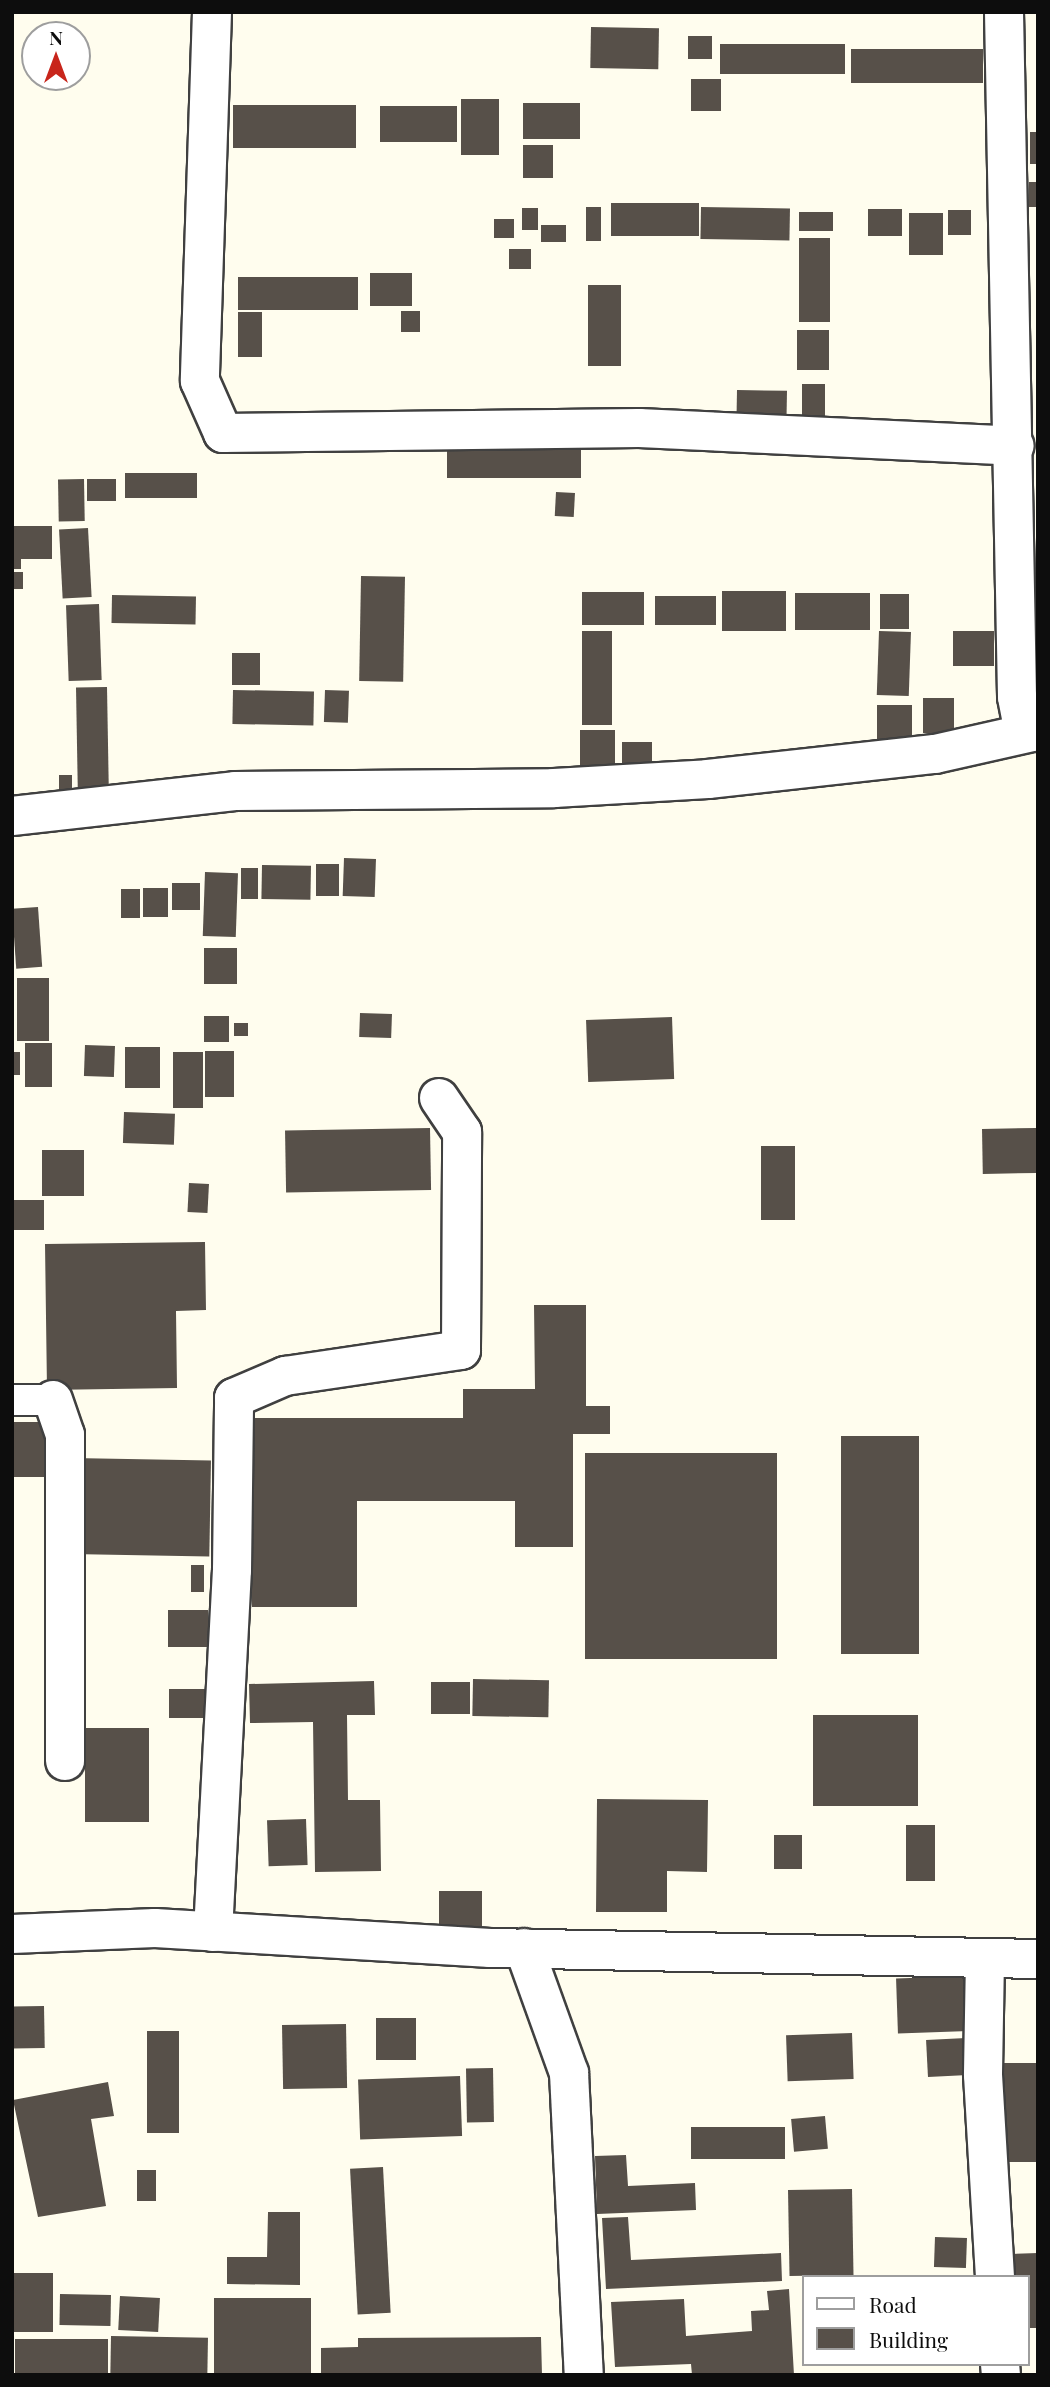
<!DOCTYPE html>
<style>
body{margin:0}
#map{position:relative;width:1050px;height:2387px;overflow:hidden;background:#fffdee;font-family:"Playfair Display",serif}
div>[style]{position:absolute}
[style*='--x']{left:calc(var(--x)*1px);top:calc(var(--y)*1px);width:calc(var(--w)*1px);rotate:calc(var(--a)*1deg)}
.building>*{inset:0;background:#575049;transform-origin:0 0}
.roads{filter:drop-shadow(2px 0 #404040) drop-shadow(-2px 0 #404040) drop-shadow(0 2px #404040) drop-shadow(0 -2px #404040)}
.service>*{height:30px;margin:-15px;padding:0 15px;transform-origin:15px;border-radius:15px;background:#fff}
.minor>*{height:38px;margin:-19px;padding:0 19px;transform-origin:19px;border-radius:19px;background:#fff}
span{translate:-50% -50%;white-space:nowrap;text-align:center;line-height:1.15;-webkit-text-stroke:7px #fff;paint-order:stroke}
.frame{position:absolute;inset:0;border:14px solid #0d0d0d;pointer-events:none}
.legend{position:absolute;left:802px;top:2275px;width:228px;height:91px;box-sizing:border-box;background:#fff;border:2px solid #9e9e9e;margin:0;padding:9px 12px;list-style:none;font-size:21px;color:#0d0d0d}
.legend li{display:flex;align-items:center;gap:14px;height:35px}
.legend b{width:35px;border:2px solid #9e9e9e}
.north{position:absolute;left:21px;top:21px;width:70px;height:70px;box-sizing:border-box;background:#fff;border:2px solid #9e9e9e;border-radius:50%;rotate:0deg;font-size:19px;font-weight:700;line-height:28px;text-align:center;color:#0d0d0d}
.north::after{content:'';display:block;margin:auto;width:24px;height:32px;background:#c8251b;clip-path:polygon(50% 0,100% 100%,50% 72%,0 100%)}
</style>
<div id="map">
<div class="building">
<div style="left:591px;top:27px;width:68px;height:41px;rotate:1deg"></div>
<div style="left:688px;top:36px;width:24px;height:23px"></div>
<div style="left:720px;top:44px;width:125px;height:30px"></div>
<div style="left:851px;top:49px;width:132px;height:34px"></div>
<div style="left:691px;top:79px;width:30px;height:32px"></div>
<div style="left:461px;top:99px;width:38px;height:56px"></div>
<div style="left:523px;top:103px;width:57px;height:36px"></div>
<div style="left:233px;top:105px;width:123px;height:43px"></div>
<div style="left:380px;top:106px;width:77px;height:36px"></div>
<div style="left:1030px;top:132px;width:8px;height:32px"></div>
<div style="left:523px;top:145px;width:30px;height:33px"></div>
<div style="left:1029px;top:182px;width:9px;height:25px"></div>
<div style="left:611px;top:203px;width:88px;height:33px"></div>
<div style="left:586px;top:207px;width:15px;height:34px"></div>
<div style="left:701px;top:207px;width:89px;height:32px;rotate:1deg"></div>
<div style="left:522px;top:208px;width:16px;height:22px"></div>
<div style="left:868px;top:209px;width:34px;height:27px"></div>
<div style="left:948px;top:210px;width:23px;height:25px"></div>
<div style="left:799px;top:212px;width:34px;height:19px"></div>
<div style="left:909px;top:213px;width:34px;height:42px"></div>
<div style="left:494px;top:219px;width:20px;height:19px"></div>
<div style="left:541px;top:225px;width:25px;height:17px"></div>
<div style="left:799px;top:238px;width:31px;height:84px"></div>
<div style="left:509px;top:249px;width:22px;height:20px"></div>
<div style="left:370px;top:273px;width:42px;height:33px"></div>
<div style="left:238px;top:277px;width:120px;height:33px"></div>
<div style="left:588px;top:285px;width:33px;height:81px"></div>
<div style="left:401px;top:311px;width:19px;height:21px"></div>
<div style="left:238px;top:312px;width:24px;height:45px"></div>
<div style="left:797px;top:330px;width:32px;height:40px"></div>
<div style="left:802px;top:384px;width:23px;height:32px"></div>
<div style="left:737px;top:390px;width:50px;height:27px;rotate:1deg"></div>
<div style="left:447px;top:439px;width:134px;height:39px"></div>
<div style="left:125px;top:473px;width:72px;height:25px"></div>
<div style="left:84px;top:479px;width:42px;height:26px;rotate:89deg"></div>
<div style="left:87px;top:479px;width:29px;height:22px"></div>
<div style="left:556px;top:492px;width:19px;height:24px;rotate:3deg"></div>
<div style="clip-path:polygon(12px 526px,52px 526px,52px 559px,21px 559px,21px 569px,12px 569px)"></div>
<div style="left:88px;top:528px;width:69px;height:29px;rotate:87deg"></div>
<div style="left:12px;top:572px;width:11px;height:17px"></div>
<div style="left:361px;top:576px;width:44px;height:105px;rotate:1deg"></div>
<div style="left:722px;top:591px;width:64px;height:40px"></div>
<div style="left:582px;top:592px;width:62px;height:33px"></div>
<div style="left:795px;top:593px;width:75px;height:37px"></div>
<div style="left:880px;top:594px;width:29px;height:35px"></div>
<div style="left:112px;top:595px;width:84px;height:28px;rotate:1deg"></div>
<div style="left:655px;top:596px;width:61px;height:29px"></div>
<div style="left:99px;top:604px;width:76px;height:33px;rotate:88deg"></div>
<div style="left:582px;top:631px;width:30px;height:94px"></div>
<div style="left:879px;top:631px;width:32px;height:64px;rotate:2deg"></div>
<div style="left:953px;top:631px;width:41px;height:35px"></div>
<div style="left:232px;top:653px;width:28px;height:32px"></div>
<div style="left:107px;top:687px;width:110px;height:31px;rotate:89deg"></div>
<div style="left:233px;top:690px;width:81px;height:34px;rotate:1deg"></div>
<div style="left:325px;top:690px;width:24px;height:32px;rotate:2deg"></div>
<div style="left:923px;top:698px;width:31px;height:35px"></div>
<div style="left:877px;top:705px;width:35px;height:43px"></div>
<div style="left:580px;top:730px;width:35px;height:48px"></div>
<div style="left:622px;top:742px;width:30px;height:32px"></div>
<div style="left:59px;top:775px;width:13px;height:23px"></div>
<div style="left:344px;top:858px;width:32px;height:38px;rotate:2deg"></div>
<div style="left:316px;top:864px;width:23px;height:32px"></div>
<div style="left:262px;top:865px;width:49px;height:34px;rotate:1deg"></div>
<div style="left:241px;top:868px;width:17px;height:31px"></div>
<div style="left:205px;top:872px;width:33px;height:64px;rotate:2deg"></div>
<div style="left:172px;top:883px;width:28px;height:27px"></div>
<div style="left:143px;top:888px;width:25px;height:29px"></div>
<div style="left:121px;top:889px;width:19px;height:29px"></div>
<div style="left:38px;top:907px;width:60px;height:26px;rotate:86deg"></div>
<div style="left:204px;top:948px;width:33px;height:36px"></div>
<div style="left:17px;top:978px;width:32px;height:63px"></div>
<div style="left:360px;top:1013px;width:32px;height:24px;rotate:2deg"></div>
<div style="left:204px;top:1016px;width:25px;height:26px"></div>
<div style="left:672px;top:1017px;width:62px;height:86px;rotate:88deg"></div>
<div style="left:234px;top:1023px;width:14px;height:13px"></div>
<div style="left:25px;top:1043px;width:27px;height:44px"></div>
<div style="left:85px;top:1045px;width:30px;height:31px;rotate:2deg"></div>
<div style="left:125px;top:1047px;width:35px;height:41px"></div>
<div style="left:205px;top:1051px;width:29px;height:46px"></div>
<div style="left:12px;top:1052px;width:8px;height:23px"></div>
<div style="left:173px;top:1052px;width:30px;height:56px"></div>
<div style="left:124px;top:1112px;width:51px;height:31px;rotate:2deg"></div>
<div style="left:430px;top:1128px;width:62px;height:145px;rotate:89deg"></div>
<div style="left:1036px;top:1128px;width:45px;height:54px;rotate:89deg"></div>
<div style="left:761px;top:1146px;width:34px;height:74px"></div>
<div style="left:42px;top:1150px;width:42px;height:46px"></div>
<div style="left:189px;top:1183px;width:20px;height:29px;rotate:3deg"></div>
<div style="left:12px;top:1200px;width:32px;height:30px"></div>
<div style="clip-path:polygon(205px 1242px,206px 1310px,176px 1311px,177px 1388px,47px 1390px,45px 1244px)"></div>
<div style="clip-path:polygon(534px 1305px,586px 1305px,586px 1406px,610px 1406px,610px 1434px,573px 1434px,573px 1547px,515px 1547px,515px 1501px,357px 1501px,357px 1607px,252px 1607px,252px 1418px,463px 1418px,463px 1389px,535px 1389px)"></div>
<div style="left:12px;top:1422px;width:44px;height:55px"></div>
<div style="left:841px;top:1436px;width:78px;height:218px"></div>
<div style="left:585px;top:1453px;width:192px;height:206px"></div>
<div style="left:72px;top:1458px;width:139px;height:96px;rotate:1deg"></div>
<div style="left:191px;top:1565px;width:13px;height:27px"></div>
<div style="left:168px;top:1610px;width:40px;height:37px"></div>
<div style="left:473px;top:1679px;width:76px;height:37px;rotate:1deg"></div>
<div style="clip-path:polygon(374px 1681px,375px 1715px,347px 1715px,348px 1800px,380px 1800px,381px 1871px,315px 1872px,313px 1722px,250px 1723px,249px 1684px)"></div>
<div style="left:431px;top:1682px;width:39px;height:32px"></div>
<div style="left:169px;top:1689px;width:38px;height:29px"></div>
<div style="left:813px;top:1715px;width:105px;height:91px"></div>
<div style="left:85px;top:1728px;width:64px;height:94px"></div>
<div style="clip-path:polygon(597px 1799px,708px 1800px,707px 1872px,667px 1871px,667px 1912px,596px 1912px)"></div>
<div style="left:306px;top:1819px;width:46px;height:39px;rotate:88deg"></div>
<div style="left:906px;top:1825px;width:29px;height:56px"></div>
<div style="left:774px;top:1835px;width:28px;height:34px"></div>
<div style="left:439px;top:1891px;width:43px;height:38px"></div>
<div style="left:967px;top:1976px;width:55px;height:71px;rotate:88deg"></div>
<div style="left:44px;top:2006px;width:42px;height:32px;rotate:89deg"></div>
<div style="left:376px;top:2018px;width:40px;height:42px"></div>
<div style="left:346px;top:2024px;width:64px;height:64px;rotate:89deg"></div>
<div style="left:147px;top:2031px;width:32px;height:102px"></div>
<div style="left:852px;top:2033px;width:46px;height:66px;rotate:88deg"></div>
<div style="left:966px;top:2038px;width:37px;height:40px;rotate:87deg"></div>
<div style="left:1038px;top:2063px;width:99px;height:36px;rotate:90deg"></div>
<div style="left:493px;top:2068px;width:54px;height:27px;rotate:89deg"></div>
<div style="left:460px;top:2076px;width:60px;height:102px;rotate:88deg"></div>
<div style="clip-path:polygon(108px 2082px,114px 2116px,91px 2119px,106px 2206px,38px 2217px,13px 2100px)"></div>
<div style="left:825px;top:2116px;width:33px;height:34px;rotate:85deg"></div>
<div style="left:785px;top:2127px;width:32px;height:94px;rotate:90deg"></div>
<div style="clip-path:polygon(626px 2155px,628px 2186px,695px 2183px,696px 2210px,597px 2214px,595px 2156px)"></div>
<div style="left:383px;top:2167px;width:146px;height:33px;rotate:87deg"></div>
<div style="left:137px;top:2170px;width:19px;height:31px"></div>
<div style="left:852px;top:2189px;width:86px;height:64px;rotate:89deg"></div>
<div style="clip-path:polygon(268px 2212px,300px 2212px,300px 2285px,227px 2284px,227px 2257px,267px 2257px)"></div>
<div style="clip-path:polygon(628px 2217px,631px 2260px,781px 2253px,782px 2281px,606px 2289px,602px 2218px)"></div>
<div style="left:935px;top:2237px;width:32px;height:30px;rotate:2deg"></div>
<div style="clip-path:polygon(1038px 2253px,1038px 2328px,1027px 2328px,1027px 2277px,1008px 2277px,1007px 2254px)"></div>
<div style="left:12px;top:2273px;width:41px;height:59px"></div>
<div style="clip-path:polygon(789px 2289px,794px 2375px,692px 2375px,691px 2364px,615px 2367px,611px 2302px,684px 2299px,686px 2336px,752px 2331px,751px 2311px,769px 2310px,767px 2291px)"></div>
<div style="left:60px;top:2294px;width:51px;height:31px;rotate:1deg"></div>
<div style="left:120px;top:2296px;width:40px;height:34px;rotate:3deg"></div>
<div style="left:311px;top:2298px;width:77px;height:97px;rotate:90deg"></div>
<div style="left:111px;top:2336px;width:97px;height:39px;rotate:1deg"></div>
<div style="clip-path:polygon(541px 2337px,542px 2375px,321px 2375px,321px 2348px,358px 2347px,358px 2338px)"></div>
<div style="left:108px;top:2339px;width:36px;height:93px;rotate:90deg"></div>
</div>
<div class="roads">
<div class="service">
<div style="--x:12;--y:1400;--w:41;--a:0"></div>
</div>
<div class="minor">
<div style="--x:212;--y:12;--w:369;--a:91.9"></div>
<div style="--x:200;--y:381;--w:57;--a:66.1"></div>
<div style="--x:223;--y:433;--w:416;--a:-0.7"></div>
<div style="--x:639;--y:428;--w:376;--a:2.7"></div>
<div style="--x:1004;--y:12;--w:685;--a:88.91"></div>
<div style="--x:1017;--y:697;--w:26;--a:79"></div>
<div style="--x:1022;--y:723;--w:18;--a:29"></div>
<div style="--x:12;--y:816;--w:224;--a:-6.4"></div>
<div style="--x:235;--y:791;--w:319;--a:-0.5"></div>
<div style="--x:554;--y:788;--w:154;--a:-3.3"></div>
<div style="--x:708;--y:779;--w:228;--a:-6.3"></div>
<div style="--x:935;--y:754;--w:100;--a:-12.7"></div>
<div style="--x:53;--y:1400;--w:37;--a:71"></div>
<div style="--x:65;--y:1435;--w:326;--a:90"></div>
<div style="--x:213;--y:1932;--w:362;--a:-87"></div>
<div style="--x:232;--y:1570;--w:172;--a:-89.3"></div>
<div style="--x:234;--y:1398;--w:56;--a:-23.3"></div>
<div style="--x:285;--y:1376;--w:178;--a:-8.4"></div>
<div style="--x:461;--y:1350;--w:218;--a:-89.7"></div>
<div style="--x:462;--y:1132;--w:41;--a:-124.1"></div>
<div style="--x:12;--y:1934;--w:143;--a:-2.4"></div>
<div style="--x:155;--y:1928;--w:336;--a:3.4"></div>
<div style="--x:490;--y:1948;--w:548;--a:1.15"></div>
<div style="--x:524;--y:1948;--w:133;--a:70.2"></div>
<div style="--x:569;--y:2073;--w:302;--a:87.2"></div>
<div style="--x:985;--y:1958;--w:117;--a:91"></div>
<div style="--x:983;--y:2075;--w:202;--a:86.6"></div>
<div style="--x:1000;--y:2364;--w:11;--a:85"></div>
</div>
</div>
<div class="frame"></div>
<ul class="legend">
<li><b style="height:9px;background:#fff"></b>Road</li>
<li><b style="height:19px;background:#575049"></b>Building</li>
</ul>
<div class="north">N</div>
</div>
